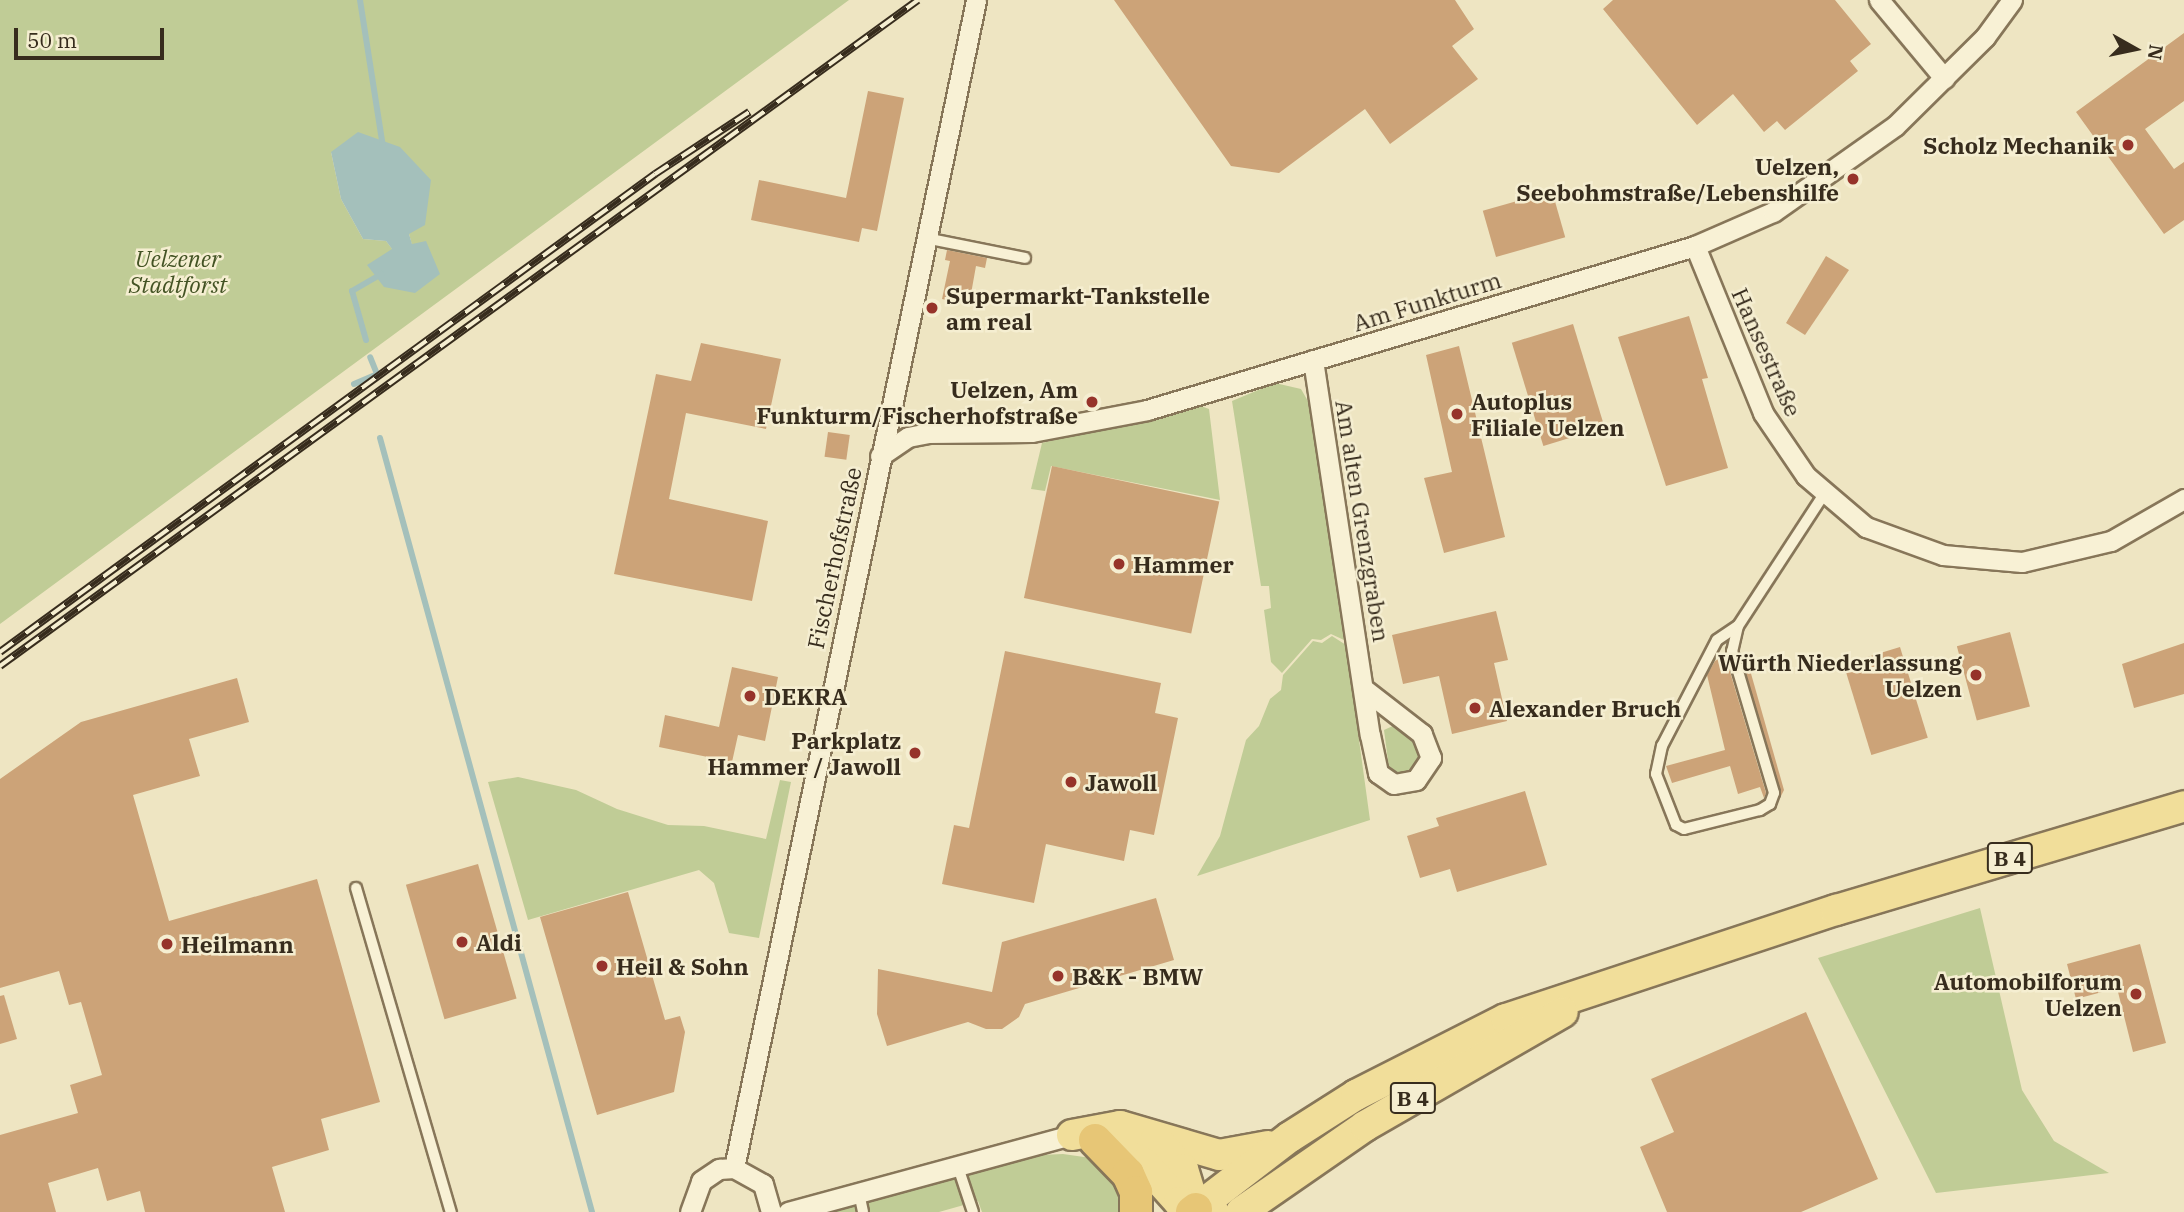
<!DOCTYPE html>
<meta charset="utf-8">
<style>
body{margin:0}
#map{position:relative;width:2184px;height:1212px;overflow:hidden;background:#eee5c2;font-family:"IBM Plex Serif",serif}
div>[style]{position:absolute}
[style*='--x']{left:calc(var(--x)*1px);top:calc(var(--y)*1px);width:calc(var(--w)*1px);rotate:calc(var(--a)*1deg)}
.green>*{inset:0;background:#c0cc96}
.water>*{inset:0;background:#a4c0bb}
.stream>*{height:6px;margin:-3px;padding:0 3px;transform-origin:3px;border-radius:3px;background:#a4c0bb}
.building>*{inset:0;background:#cca378;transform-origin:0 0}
.roads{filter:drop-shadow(2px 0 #877659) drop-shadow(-2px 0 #877659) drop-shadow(0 2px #877659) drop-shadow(0 -2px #877659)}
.service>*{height:10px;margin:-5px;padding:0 5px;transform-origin:5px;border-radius:5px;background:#f8f1d5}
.minor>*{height:19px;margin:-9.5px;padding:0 9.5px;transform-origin:9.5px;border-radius:9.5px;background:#f8f1d5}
.primary>*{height:30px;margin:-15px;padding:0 15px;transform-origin:15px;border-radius:15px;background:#f1de9a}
.trunk>*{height:32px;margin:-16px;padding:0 16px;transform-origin:16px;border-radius:16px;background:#e7c676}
.rail>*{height:8px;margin-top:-4px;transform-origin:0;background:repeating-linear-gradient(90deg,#f5eed1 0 16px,#372c1d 0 32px);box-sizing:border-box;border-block:2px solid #372c1d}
.dots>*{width:19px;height:19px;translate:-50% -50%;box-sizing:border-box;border:4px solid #f5eed1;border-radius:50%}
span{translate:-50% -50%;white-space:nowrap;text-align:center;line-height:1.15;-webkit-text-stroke:5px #f5eed1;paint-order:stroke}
.shield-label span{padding:2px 5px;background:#f5eed1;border:2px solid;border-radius:5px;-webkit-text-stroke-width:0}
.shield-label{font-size:21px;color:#372c1d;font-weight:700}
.poi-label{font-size:23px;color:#372c1d;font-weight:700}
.right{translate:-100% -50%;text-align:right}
.left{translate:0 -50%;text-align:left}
.park-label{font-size:23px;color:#435324;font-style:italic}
.street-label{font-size:23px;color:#372c1d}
.north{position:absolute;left:2100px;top:14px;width:70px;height:70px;-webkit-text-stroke:5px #f5eed1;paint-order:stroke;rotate:99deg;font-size:19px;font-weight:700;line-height:28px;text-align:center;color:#372c1d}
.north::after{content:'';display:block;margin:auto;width:24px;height:32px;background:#372c1d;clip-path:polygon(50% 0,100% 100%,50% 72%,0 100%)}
.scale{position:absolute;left:14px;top:28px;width:150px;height:32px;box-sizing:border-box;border:4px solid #372c1d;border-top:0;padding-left:9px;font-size:21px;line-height:24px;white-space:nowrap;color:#372c1d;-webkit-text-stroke:5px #f5eed1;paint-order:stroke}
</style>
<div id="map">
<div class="green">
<div style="clip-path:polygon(evenodd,0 0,849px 0,0 624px,0 0,331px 152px,409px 234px,412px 245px,393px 250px,386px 241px,363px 239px,341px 199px,331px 152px)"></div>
<div style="clip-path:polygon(1275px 383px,1301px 389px,1309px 403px,1344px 640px,1331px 634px,1321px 640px,1312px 639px,1282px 673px,1271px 662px,1264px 610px,1271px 608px,1269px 586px,1261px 586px,1232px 401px)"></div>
<div style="clip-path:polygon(1201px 406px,1209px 409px,1220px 500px,1051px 466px,1045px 491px,1031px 489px,1042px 443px)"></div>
<div style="clip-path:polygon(1332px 636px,1346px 645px,1370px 820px,1197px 876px,1220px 836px,1246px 740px,1259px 726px,1270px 699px,1281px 690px,1283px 675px,1313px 641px,1322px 643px)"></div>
<div style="clip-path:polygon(1395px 725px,1412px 735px,1420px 759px,1404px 775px,1389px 768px,1384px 730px)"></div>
<div style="clip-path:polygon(518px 777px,576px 790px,617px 809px,668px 825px,704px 826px,766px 839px,780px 780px,791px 782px,759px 938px,729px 933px,714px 883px,699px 870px,528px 920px,488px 782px)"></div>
<div style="clip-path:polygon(1980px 908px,2022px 1090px,2054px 1141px,2109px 1173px,1936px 1193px,1818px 958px)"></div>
<div style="clip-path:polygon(1063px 1154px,1091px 1158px,1119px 1184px,1120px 1212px,982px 1212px,978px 1201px,939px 1212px,829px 1212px,1040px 1155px)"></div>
</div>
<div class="water">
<div style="clip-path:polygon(358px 132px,400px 147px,431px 180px,425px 225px,409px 234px,412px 244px,426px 241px,440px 274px,415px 293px,384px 287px,367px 265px,392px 249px,386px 241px,363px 239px,341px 199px,331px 152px)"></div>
</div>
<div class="stream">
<div style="--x:360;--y:0;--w:149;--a:81.1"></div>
<div style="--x:366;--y:340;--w:51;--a:-105.9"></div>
<div style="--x:352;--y:291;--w:34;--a:-30"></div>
<div style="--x:354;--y:384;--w:25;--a:-23"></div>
<div style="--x:377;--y:374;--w:18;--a:-112"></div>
<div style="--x:380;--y:438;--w:803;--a:74.68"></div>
</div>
<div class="building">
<div style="clip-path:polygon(1114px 0,1455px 0,1474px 29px,1452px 46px,1478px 79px,1390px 144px,1365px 109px,1279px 173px,1231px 166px)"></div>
<div style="clip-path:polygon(1613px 0,1835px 0,1871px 44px,1850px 61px,1858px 71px,1785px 130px,1777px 121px,1764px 132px,1733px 94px,1697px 125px,1603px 9px)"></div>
<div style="clip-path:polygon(2184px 33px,2184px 101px,2145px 129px,2174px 169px,2184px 162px,2184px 220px,2164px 234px,2076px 112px)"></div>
<div style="clip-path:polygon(868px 91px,904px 98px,877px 231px,862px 228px,859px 242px,751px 220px,759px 180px,846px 198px)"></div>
<div style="left:1552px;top:191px;width:48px;height:72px;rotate:74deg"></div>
<div style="clip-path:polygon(947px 250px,987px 258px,985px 268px,976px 266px,969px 305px,942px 299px,950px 261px,945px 260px)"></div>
<div style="clip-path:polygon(1826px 256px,1849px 270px,1805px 335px,1786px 323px)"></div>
<div style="clip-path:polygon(1689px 316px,1708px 378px,1702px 379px,1728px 468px,1666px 486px,1618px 337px)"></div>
<div style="left:1573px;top:324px;width:108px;height:64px;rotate:73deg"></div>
<div style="clip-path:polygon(701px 343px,781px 359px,766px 429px,686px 413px,669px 499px,768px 521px,752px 601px,614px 574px,656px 374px,691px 381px)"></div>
<div style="clip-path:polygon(1459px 346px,1505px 537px,1444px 553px,1424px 478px,1452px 472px,1426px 355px)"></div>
<div style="left:828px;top:432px;width:22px;height:25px;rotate:8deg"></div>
<div style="left:1052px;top:466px;width:171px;height:135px;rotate:12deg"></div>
<div style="clip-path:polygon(1496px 611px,1508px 660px,1494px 663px,1507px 721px,1452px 734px,1439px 676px,1403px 684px,1392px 635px)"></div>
<div style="left:2010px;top:632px;width:77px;height:55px;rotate:75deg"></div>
<div style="clip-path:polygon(2184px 643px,2184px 694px,2134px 708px,2122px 664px)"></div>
<div style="left:1900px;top:647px;width:95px;height:59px;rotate:73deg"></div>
<div style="clip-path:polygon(1005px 651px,1161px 683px,1155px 713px,1178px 718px,1154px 835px,1130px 830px,1124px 861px,1046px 844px,1034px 903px,942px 884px,954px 825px,969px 828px)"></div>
<div style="clip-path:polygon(1725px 655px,1766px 793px,1764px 798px,1760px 787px,1738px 794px,1730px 766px,1672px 783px,1666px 766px,1725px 750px,1707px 675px,1715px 661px)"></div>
<div style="clip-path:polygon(1743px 662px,1750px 670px,1784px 790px,1780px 798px)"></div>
<div style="clip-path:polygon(732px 667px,778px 677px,765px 741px,738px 735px,732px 762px,659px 747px,665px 715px,719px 727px)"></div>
<div style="clip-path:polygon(237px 678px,249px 722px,189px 739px,200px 776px,133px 795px,169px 921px,317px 879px,380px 1102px,321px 1119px,329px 1150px,272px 1167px,285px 1212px,145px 1212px,140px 1191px,107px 1201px,98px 1168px,48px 1183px,56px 1212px,0 1212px,0 1135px,78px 1113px,70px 1085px,102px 1075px,81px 1002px,69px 1005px,59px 971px,0 988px,0 779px,81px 722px)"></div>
<div style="clip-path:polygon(1525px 791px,1547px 865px,1457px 892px,1450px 869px,1420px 878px,1407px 836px,1439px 826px,1436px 818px)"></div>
<div style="left:478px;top:864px;width:140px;height:75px;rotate:74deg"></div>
<div style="clip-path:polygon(628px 892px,665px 1020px,680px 1016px,685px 1032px,674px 1092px,597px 1115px,540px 917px)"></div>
<div style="clip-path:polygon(1156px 898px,1174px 960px,1025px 1004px,1019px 1017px,1002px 1029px,986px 1029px,968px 1022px,887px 1046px,877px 1014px,878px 969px,992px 992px,1002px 942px)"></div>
<div style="clip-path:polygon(2140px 944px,2166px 1043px,2133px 1052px,2117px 988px,2076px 999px,2067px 964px)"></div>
<div style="clip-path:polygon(4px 995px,17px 1039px,0 1044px,0 996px)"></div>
<div style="clip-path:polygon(1806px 1012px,1878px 1179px,1801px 1212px,1667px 1212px,1640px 1147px,1674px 1132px,1651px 1079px)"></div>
</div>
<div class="roads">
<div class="service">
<div style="--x:925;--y:238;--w:102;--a:11.3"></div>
<div style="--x:1738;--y:626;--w:26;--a:103"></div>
<div style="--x:1732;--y:651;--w:148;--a:73.5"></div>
<div style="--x:1774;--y:793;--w:12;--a:110"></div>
<div style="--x:1770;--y:804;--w:12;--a:149"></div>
<div style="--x:1760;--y:810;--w:78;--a:166"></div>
<div style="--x:1684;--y:829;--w:9;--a:-153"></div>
<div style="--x:1676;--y:825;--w:55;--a:-111.4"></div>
<div style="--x:1656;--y:774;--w:29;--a:-78"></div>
<div style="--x:1662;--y:746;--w:119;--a:-62.6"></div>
<div style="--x:1717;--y:640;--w:25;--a:-34"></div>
<div style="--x:1738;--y:626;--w:158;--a:-56.9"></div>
<div style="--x:356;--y:888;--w:338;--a:73.7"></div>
<div style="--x:958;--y:1167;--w:47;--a:71.6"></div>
<div style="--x:859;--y:1193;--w:19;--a:78"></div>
</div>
<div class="minor">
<div style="--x:1879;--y:0;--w:102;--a:50.2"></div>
<div style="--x:1695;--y:246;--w:180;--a:67.8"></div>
<div style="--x:1763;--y:413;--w:76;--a:55.7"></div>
<div style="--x:1806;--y:476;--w:79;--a:40.4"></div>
<div style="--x:1866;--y:527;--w:82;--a:20"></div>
<div style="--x:1943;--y:555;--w:79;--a:5.1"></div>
<div style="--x:2022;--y:562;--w:91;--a:-13.3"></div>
<div style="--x:2111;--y:541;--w:84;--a:-29.9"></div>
<div style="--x:1313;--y:360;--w:379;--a:81.4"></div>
<div style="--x:1370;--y:735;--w:39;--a:78"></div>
<div style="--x:1378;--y:773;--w:19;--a:35"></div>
<div style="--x:1394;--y:784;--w:22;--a:-10"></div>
<div style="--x:1416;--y:780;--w:27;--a:-56"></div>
<div style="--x:1431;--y:758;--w:26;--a:-111"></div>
<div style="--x:1422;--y:734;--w:73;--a:-142.2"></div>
<div style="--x:880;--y:456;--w:34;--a:-34"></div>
<div style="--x:908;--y:437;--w:20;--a:-11"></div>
<div style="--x:928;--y:433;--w:104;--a:-0.6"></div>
<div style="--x:1032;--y:432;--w:117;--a:-10.8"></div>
<div style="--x:1147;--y:410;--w:572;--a:-16.66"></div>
<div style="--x:1695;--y:246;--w:85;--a:-23.6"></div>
<div style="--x:1773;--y:212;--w:149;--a:-35.2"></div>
<div style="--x:1895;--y:126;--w:127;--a:-44.7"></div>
<div style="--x:1985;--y:37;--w:46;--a:-53.9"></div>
<div style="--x:734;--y:1168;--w:1193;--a:-78.29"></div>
<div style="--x:690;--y:1212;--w:33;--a:-70"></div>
<div style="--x:701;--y:1181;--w:22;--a:-34"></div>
<div style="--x:719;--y:1169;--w:15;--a:-4"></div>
<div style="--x:734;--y:1168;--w:33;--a:29"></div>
<div style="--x:763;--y:1184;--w:29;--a:74"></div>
<div style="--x:788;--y:1212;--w:294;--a:-15.2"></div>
</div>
<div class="primary">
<div style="--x:1072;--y:1135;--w:49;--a:-10.6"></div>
<div style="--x:1120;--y:1126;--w:103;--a:16.3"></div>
<div style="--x:1219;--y:1155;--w:50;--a:-10.4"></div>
<div style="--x:1156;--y:1139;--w:40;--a:48"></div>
<div style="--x:1183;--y:1169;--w:45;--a:73.2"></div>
<div style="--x:1096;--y:1141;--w:53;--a:24.6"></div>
<div style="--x:1144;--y:1163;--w:52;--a:48.1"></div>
<div style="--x:1179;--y:1202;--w:36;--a:16"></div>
<div style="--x:1196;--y:1209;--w:118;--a:-37.5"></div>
<div style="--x:1290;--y:1137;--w:78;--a:-32.5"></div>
<div style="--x:1356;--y:1095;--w:168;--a:-26.9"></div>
<div style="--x:1506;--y:1019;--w:348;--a:-18.3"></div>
<div style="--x:1836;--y:910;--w:363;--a:-16.6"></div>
<div style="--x:1241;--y:1212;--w:151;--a:-34.7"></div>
<div style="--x:1365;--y:1126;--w:228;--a:-29.9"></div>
</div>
<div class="trunk">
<div style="--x:1095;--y:1140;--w:47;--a:45.9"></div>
<div style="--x:1128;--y:1174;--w:20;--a:66"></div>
<div style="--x:1136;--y:1192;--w:20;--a:90"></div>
<div style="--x:1192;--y:1212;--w:5;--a:-37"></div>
</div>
</div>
<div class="rail">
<div style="--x:0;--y:652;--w:811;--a:-36.12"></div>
<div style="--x:655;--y:174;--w:113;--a:-33.4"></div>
<div style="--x:0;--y:666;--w:1134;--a:-35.96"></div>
</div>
<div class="dots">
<div style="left:2128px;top:145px;background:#96332a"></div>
<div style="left:1853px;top:179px;background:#96332a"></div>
<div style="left:932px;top:308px;background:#96332a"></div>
<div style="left:1092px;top:402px;background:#96332a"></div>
<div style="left:1457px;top:414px;background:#96332a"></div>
<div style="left:1119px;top:564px;background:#96332a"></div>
<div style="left:1976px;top:675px;background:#96332a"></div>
<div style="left:750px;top:696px;background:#96332a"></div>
<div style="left:1475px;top:708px;background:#96332a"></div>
<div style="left:915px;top:753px;background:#96332a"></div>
<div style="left:1071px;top:782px;background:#96332a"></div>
<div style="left:462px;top:942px;background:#96332a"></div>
<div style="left:167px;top:944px;background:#96332a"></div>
<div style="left:602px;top:966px;background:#96332a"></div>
<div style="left:1058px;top:976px;background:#96332a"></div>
<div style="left:2136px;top:994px;background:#96332a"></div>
</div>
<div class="shield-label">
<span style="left:2010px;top:858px">B 4</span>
<span style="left:1413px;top:1098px">B 4</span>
</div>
<div class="poi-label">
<span class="right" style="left:2114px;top:145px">Scholz Mechanik</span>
<span class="right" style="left:1839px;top:179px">Uelzen,<br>Seebohmstraße/Lebenshilfe</span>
<span class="left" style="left:946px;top:308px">Supermarkt-Tankstelle<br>am real</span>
<span class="right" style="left:1078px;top:402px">Uelzen, Am<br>Funkturm/Fischerhofstraße</span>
<span class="left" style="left:1471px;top:414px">Autoplus<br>Filiale Uelzen</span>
<span class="left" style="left:1133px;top:564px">Hammer</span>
<span class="right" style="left:1962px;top:675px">Würth Niederlassung<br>Uelzen</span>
<span class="left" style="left:764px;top:696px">DEKRA</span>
<span class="left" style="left:1489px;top:708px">Alexander Bruch</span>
<span class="right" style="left:901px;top:753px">Parkplatz<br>Hammer / Jawoll</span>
<span class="left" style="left:1085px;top:782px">Jawoll</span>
<span class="left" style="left:476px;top:942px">Aldi</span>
<span class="left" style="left:181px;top:944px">Heilmann</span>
<span class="left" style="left:616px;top:966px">Heil &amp; Sohn</span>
<span class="left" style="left:1072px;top:976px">B&amp;K - BMW</span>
<span class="right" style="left:2122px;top:994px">Automobilforum<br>Uelzen</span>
</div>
<div class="park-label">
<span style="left:178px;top:271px">Uelzener<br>Stadtforst</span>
</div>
<div class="street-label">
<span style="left:1427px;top:301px;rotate:-17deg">Am Funkturm</span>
<span style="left:1767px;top:352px;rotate:66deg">Hansestraße</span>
<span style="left:1363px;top:521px;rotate:81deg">Am alten Grenzgraben</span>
<span style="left:834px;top:558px;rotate:-78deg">Fischerhofstraße</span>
</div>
<div class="north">N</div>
<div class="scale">50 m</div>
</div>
